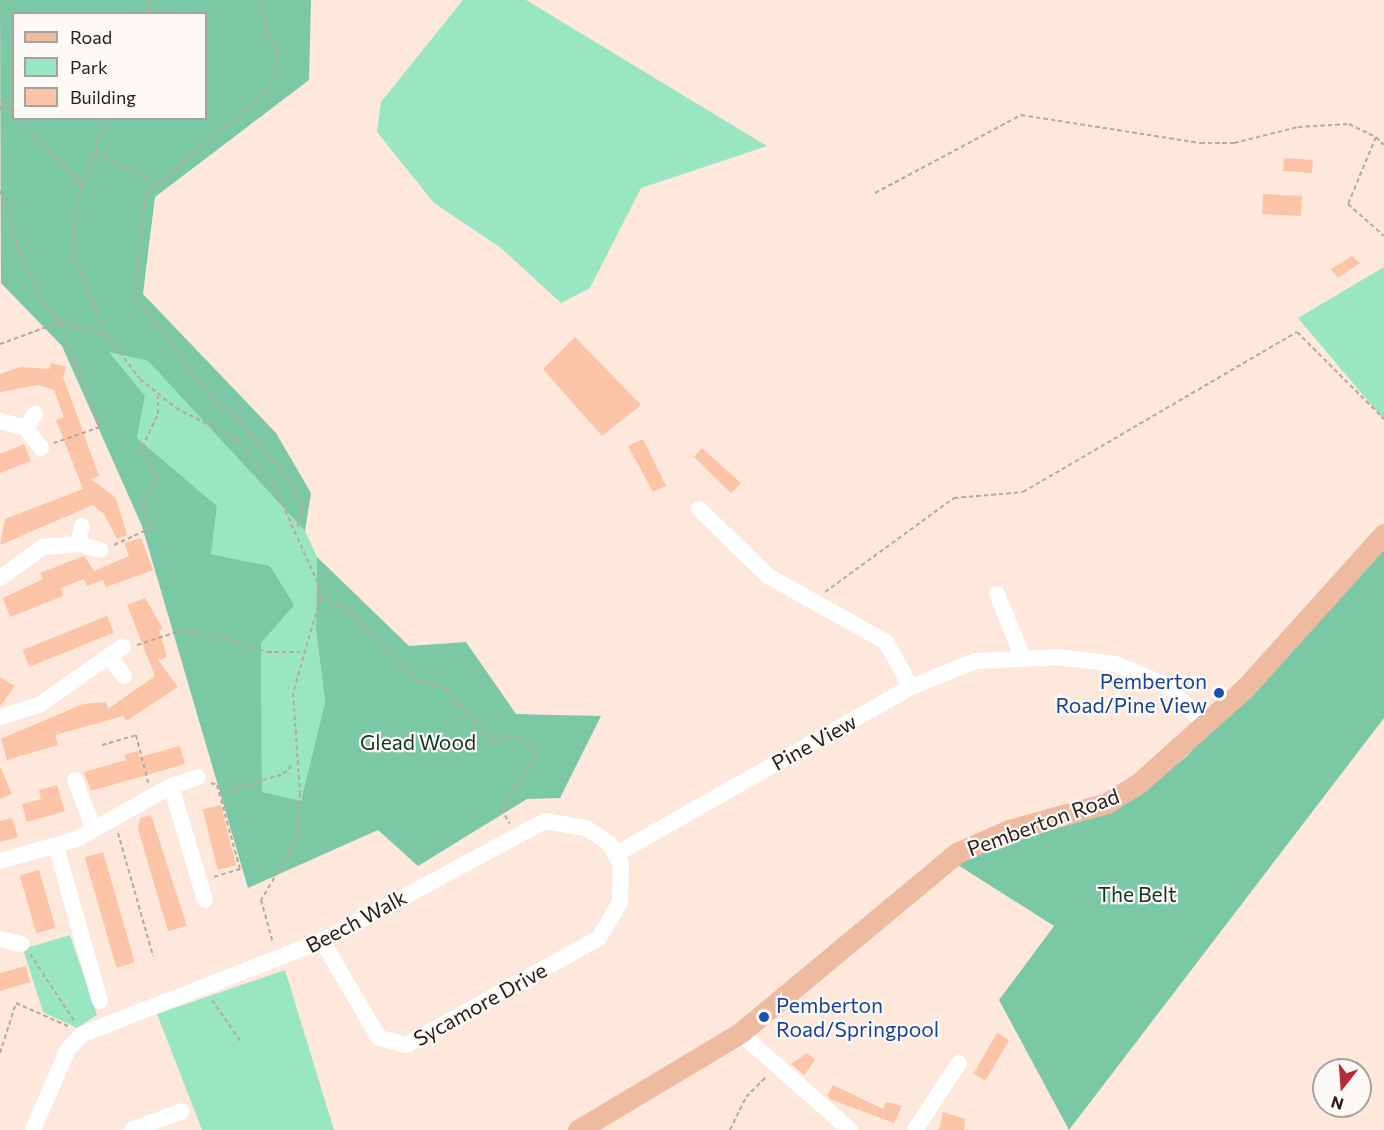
<!DOCTYPE html>
<style>
body{margin:0}
#map{position:relative;width:1384px;height:1130px;overflow:hidden;background:#fee7db;font-family:Commissioner,sans-serif}
div>[style]{position:absolute}
[style*='--x']{left:calc(var(--x)*1px);top:calc(var(--y)*1px);width:calc(var(--w)*1px);rotate:calc(var(--a)*1deg)}
.green>*{inset:0;background:#99e6c3}
.forest>*{inset:0;background:#7bc8a6}
.building>*{inset:0;background:#fbc4a7;transform-origin:0 0}
.path>*{height:2px;margin-top:-1px;transform-origin:0;background:repeating-linear-gradient(90deg,#baa89e 0 4.5px,transparent 0 7.5px)}
.minor>*{height:16px;margin:-8px;padding:0 8px;transform-origin:8px;border-radius:8px;background:#fff}
.major>*{height:21px;margin:-10.5px;padding:0 10.5px;transform-origin:10.5px;border-radius:10.5px;background:#eebaa0}
.dots>*{width:16px;height:16px;translate:-50% -50%;box-sizing:border-box;border:3px solid #fdf9f6;border-radius:50%}
span{translate:-50% -50%;white-space:nowrap;text-align:center;line-height:1.15;-webkit-text-stroke:4.5px #fdf9f6;paint-order:stroke}
.transit-label{font-size:21px;color:#164399}
.right{translate:-100% -50%;text-align:right}
.left{translate:0 -50%;text-align:left}
.park-label{font-size:21px;color:#123527}
.street-label{font-size:21px;color:#29201c}
.legend{position:absolute;left:12px;top:12px;width:195px;height:108px;box-sizing:border-box;background:#fdf9f6;border:2px solid #a8a29f;margin:0;padding:8px 10px;list-style:none;font-size:18px;color:#29201c}
.legend li{display:flex;align-items:center;gap:12px;height:30px}
.legend b{width:30px;border:2px solid #a8a29f}
.north{position:absolute;left:1312px;top:1058px;width:60px;height:60px;box-sizing:border-box;background:#fdf9f6;border:2px solid #a8a29f;border-radius:50%;rotate:197deg;font-size:16px;font-weight:700;line-height:24px;text-align:center;color:#29201c}
.north::after{content:'';display:block;margin:auto;width:21px;height:27px;background:#ba293b;clip-path:polygon(50% 0,100% 100%,50% 72%,0 100%)}
</style>
<div id="map">
<div class="green">
<div style="clip-path:polygon(463px 0,526px 0,767px 146px,641px 188px,590px 288px,561px 303px,501px 248px,434px 203px,377px 132px,381px 102px)"></div>
<div style="clip-path:polygon(1384px 267px,1384px 420px,1298px 318px)"></div>
<div style="clip-path:polygon(108px 351px,148px 361px,305px 531px,317px 557px,316px 629px,325px 702px,301px 801px,262px 792px,261px 643px,270px 566px,211px 554px,217px 506px,137px 438px,145px 396px)"></div>
<div style="clip-path:polygon(70px 935px,97px 1015px,77px 1028px,43px 1012px,23px 949px)"></div>
<div style="clip-path:polygon(285px 970px,334px 1130px,202px 1130px,157px 1014px)"></div>
</div>
<div class="forest">
<div style="clip-path:polygon(evenodd,0 0,311px 0,309px 80px,155px 197px,143px 294px,276px 433px,311px 493px,305px 531px,148px 361px,109px 352px,145px 396px,137px 438px,217px 506px,211px 554px,270px 566px,294px 605px,261px 643px,262px 792px,301px 801px,325px 702px,316px 629px,317px 557px,409px 646px,466px 642px,516px 714px,601px 716px,560px 798px,527px 799px,418px 866px,378px 830px,248px 888px,142px 526px,62px 346px,1px 283px,0 0,14px 14px,206px 14px,206px 118px,14px 118px,14px 14px)"></div>
<div style="clip-path:polygon(1384px 542px,1384px 718px,1069px 1130px,999px 1000px,1054px 926px,958px 865px,981px 851px,1082px 821px,1144px 791px,1187px 756px)"></div>
</div>
<div class="building">
<div style="left:1284px;top:158px;width:29px;height:13px;rotate:4deg"></div>
<div style="left:1263px;top:194px;width:39px;height:20px;rotate:3deg"></div>
<div style="clip-path:polygon(1352px 256px,1360px 263px,1338px 278px,1331px 269px)"></div>
<div style="clip-path:polygon(575px 337px,641px 405px,602px 436px,543px 369px)"></div>
<div style="clip-path:polygon(51px 363px,66px 367px,63px 377px,99px 476px,91px 479px,116px 498px,127px 535px,117px 539px,104px 514px,93px 505px,0 545px,5px 519px,83px 489px,56px 420px,64px 417px,54px 390px,38px 385px,0 392px,0 374px,20px 367px,49px 369px)"></div>
<div style="clip-path:polygon(643px 439px,666px 486px,653px 492px,628px 446px)"></div>
<div style="clip-path:polygon(24px 444px,31px 461px,0 473px,0 454px)"></div>
<div style="clip-path:polygon(702px 448px,741px 483px,731px 493px,694px 457px)"></div>
<div style="clip-path:polygon(141px 538px,153px 570px,106px 587px,103px 580px,87px 586px,84px 579px,61px 588px,63px 596px,10px 617px,3px 598px,43px 579px,40px 573px,84px 556px,94px 571px,129px 556px,124px 543px)"></div>
<div style="clip-path:polygon(145px 598px,163px 629px,159px 630px,167px 657px,158px 660px,178px 687px,126px 721px,123px 716px,55px 735px,58px 745px,7px 760px,1px 739px,83px 704px,106px 702px,108px 709px,155px 676px,127px 605px)"></div>
<div style="left:107px;top:616px;width:18px;height:91px;rotate:68deg"></div>
<div style="clip-path:polygon(0 677px,15px 686px,0 706px)"></div>
<div style="clip-path:polygon(180px 746px,185px 764px,91px 791px,84px 772px,126px 760px,124px 755px,138px 751px,140px 757px)"></div>
<div style="clip-path:polygon(0 766px,12px 794px,0 799px)"></div>
<div style="clip-path:polygon(57px 785px,65px 811px,27px 822px,22px 804px,41px 799px,39px 790px)"></div>
<div style="left:221px;top:805px;width:62px;height:19px;rotate:76deg"></div>
<div style="clip-path:polygon(151px 815px,187px 926px,168px 931px,138px 829px,140px 818px)"></div>
<div style="clip-path:polygon(12px 818px,18px 837px,0 842px,0 821px)"></div>
<div style="left:103px;top:852px;width:115px;height:19px;rotate:74deg"></div>
<div style="left:39px;top:870px;width:60px;height:20px;rotate:74deg"></div>
<div style="clip-path:polygon(26px 966px,30px 982px,0 991px,0 973px)"></div>
<div style="left:997px;top:1033px;width:14px;height:47px;rotate:30deg"></div>
<div style="clip-path:polygon(807px 1053px,815px 1060px,804px 1075px,791px 1064px)"></div>
<div style="clip-path:polygon(833px 1085px,883px 1109px,886px 1102px,902px 1106px,894px 1123px,832px 1100px,827px 1096px)"></div>
<div style="clip-path:polygon(943px 1112px,965px 1119px,964px 1130px,939px 1130px)"></div>
</div>
<div class="path">
<div style="--x:148;--y:0;--w:14;--a:86"></div>
<div style="--x:261;--y:0;--w:34;--a:80"></div>
<div style="--x:267;--y:33;--w:20;--a:57"></div>
<div style="--x:278;--y:50;--w:22;--a:93"></div>
<div style="--x:277;--y:72;--w:24;--a:120"></div>
<div style="--x:265;--y:93;--w:157;--a:139.6"></div>
<div style="--x:145;--y:195;--w:101;--a:95.7"></div>
<div style="--x:135;--y:296;--w:132;--a:52.7"></div>
<div style="--x:215;--y:401;--w:23;--a:34"></div>
<div style="--x:234;--y:414;--w:90;--a:50"></div>
<div style="--x:292;--y:483;--w:27;--a:66"></div>
<div style="--x:303;--y:508;--w:22;--a:106"></div>
<div style="--x:0;--y:98;--w:22;--a:51"></div>
<div style="--x:0;--y:110;--w:8;--a:-67"></div>
<div style="--x:16;--y:118;--w:97;--a:45.4"></div>
<div style="--x:107;--y:118;--w:91;--a:109.8"></div>
<div style="--x:76;--y:204;--w:53;--a:93.2"></div>
<div style="--x:73;--y:257;--w:84;--a:66.8"></div>
<div style="--x:106;--y:334;--w:56;--a:52.9"></div>
<div style="--x:140;--y:379;--w:46;--a:38.9"></div>
<div style="--x:176;--y:408;--w:68;--a:27.3"></div>
<div style="--x:236;--y:439;--w:57;--a:49.9"></div>
<div style="--x:273;--y:483;--w:113;--a:65.9"></div>
<div style="--x:319;--y:586;--w:13;--a:86"></div>
<div style="--x:320;--y:599;--w:98;--a:106"></div>
<div style="--x:293;--y:693;--w:100;--a:86"></div>
<div style="--x:300;--y:793;--w:46;--a:93.7"></div>
<div style="--x:297;--y:839;--w:71;--a:120.5"></div>
<div style="--x:261;--y:900;--w:45;--a:74.4"></div>
<div style="--x:1376;--y:137;--w:11;--a:45"></div>
<div style="--x:96;--y:154;--w:66;--a:25"></div>
<div style="--x:0;--y:190;--w:64;--a:72.7"></div>
<div style="--x:19;--y:251;--w:59;--a:63.9"></div>
<div style="--x:45;--y:304;--w:23;--a:50"></div>
<div style="--x:60;--y:322;--w:48;--a:14.6"></div>
<div style="--x:875;--y:193;--w:166;--a:-28.1"></div>
<div style="--x:1021;--y:115;--w:181;--a:8.9"></div>
<div style="--x:1200;--y:143;--w:34;--a:0"></div>
<div style="--x:1234;--y:143;--w:66;--a:-14"></div>
<div style="--x:1298;--y:127;--w:51;--a:-3.4"></div>
<div style="--x:1349;--y:124;--w:30;--a:26"></div>
<div style="--x:1376;--y:137;--w:73;--a:112.7"></div>
<div style="--x:1348;--y:204;--w:48;--a:41.6"></div>
<div style="--x:0;--y:344;--w:64;--a:-20.1"></div>
<div style="--x:60;--y:322;--w:112;--a:69.1"></div>
<div style="--x:100;--y:427;--w:49;--a:160.8"></div>
<div style="--x:114;--y:545;--w:41;--a:-24.7"></div>
<div style="--x:151;--y:528;--w:22;--a:-114"></div>
<div style="--x:142;--y:508;--w:33;--a:-63"></div>
<div style="--x:157;--y:479;--w:35;--a:-115"></div>
<div style="--x:142;--y:447;--w:37;--a:-64"></div>
<div style="--x:158;--y:414;--w:18;--a:-90"></div>
<div style="--x:825;--y:592;--w:160;--a:-36.1"></div>
<div style="--x:954;--y:498;--w:69;--a:-5"></div>
<div style="--x:1023;--y:492;--w:317;--a:-30.3"></div>
<div style="--x:1297;--y:332;--w:123;--a:45"></div>
<div style="--x:320;--y:599;--w:23;--a:15"></div>
<div style="--x:342;--y:605;--w:105;--a:45.4"></div>
<div style="--x:416;--y:680;--w:29;--a:14"></div>
<div style="--x:444;--y:687;--w:74;--a:48.3"></div>
<div style="--x:493;--y:742;--w:24;--a:-17"></div>
<div style="--x:516;--y:735;--w:28;--a:39"></div>
<div style="--x:538;--y:753;--w:67;--a:123.5"></div>
<div style="--x:501;--y:809;--w:17;--a:59"></div>
<div style="--x:137;--y:645;--w:42;--a:-18"></div>
<div style="--x:177;--y:632;--w:32;--a:4"></div>
<div style="--x:209;--y:634;--w:61;--a:17.2"></div>
<div style="--x:267;--y:652;--w:33;--a:0"></div>
<div style="--x:102;--y:745;--w:35;--a:-16"></div>
<div style="--x:136;--y:735;--w:49;--a:75.7"></div>
<div style="--x:211;--y:783;--w:6;--a:18"></div>
<div style="--x:217;--y:785;--w:87;--a:74.7"></div>
<div style="--x:240;--y:869;--w:27;--a:163"></div>
<div style="--x:220;--y:794;--w:66;--a:-17.6"></div>
<div style="--x:283;--y:774;--w:14;--a:-45"></div>
<div style="--x:118;--y:833;--w:128;--a:74.1"></div>
<div style="--x:30;--y:954;--w:82;--a:56.5"></div>
<div style="--x:212;--y:1000;--w:51;--a:55.4"></div>
<div style="--x:0;--y:1053;--w:52;--a:-72.3"></div>
<div style="--x:16;--y:1003;--w:59;--a:24"></div>
<div style="--x:730;--y:1130;--w:37;--a:-64"></div>
<div style="--x:746;--y:1097;--w:28;--a:-45"></div>
</div>
<div class="minor">
<div style="--x:35;--y:414;--w:17;--a:123"></div>
<div style="--x:26;--y:428;--w:25;--a:53"></div>
<div style="--x:0;--y:421;--w:27;--a:15"></div>
<div style="--x:699;--y:509;--w:96;--a:44.2"></div>
<div style="--x:768;--y:576;--w:135;--a:29.2"></div>
<div style="--x:886;--y:642;--w:51;--a:60.9"></div>
<div style="--x:82;--y:526;--w:18;--a:103"></div>
<div style="--x:78;--y:544;--w:23;--a:15"></div>
<div style="--x:0;--y:578;--w:53;--a:-35.8"></div>
<div style="--x:43;--y:547;--w:35;--a:-5"></div>
<div style="--x:997;--y:594;--w:67;--a:68"></div>
<div style="--x:123;--y:647;--w:17;--a:147"></div>
<div style="--x:109;--y:656;--w:25;--a:53"></div>
<div style="--x:0;--y:717;--w:41;--a:-17.1"></div>
<div style="--x:39;--y:705;--w:85;--a:-35"></div>
<div style="--x:75;--y:780;--w:53;--a:69.2"></div>
<div style="--x:171;--y:786;--w:28;--a:-18"></div>
<div style="--x:56;--y:846;--w:161;--a:74.2"></div>
<div style="--x:616;--y:854;--w:339;--a:-29.5"></div>
<div style="--x:911;--y:687;--w:69;--a:-22.1"></div>
<div style="--x:975;--y:661;--w:82;--a:-2.8"></div>
<div style="--x:1057;--y:657;--w:58;--a:6.9"></div>
<div style="--x:1115;--y:664;--w:57;--a:22.5"></div>
<div style="--x:1168;--y:686;--w:55;--a:46.5"></div>
<div style="--x:0;--y:861;--w:80;--a:-15.9"></div>
<div style="--x:77;--y:839;--w:108;--a:-29.4"></div>
<div style="--x:171;--y:786;--w:119;--a:73.4"></div>
<div style="--x:0;--y:939;--w:22;--a:13"></div>
<div style="--x:740;--y:1033;--w:147;--a:41.4"></div>
<div style="--x:33;--y:1130;--w:88;--a:-66.6"></div>
<div style="--x:68;--y:1049;--w:21;--a:-45"></div>
<div style="--x:83;--y:1034;--w:256;--a:-21.3"></div>
<div style="--x:322;--y:941;--w:253;--a:-28.3"></div>
<div style="--x:545;--y:821;--w:42;--a:9.7"></div>
<div style="--x:586;--y:828;--w:27;--a:33"></div>
<div style="--x:609;--y:843;--w:25;--a:61"></div>
<div style="--x:621;--y:865;--w:37;--a:92"></div>
<div style="--x:620;--y:902;--w:42;--a:120.3"></div>
<div style="--x:599;--y:938;--w:221;--a:151"></div>
<div style="--x:406;--y:1045;--w:28;--a:-165"></div>
<div style="--x:379;--y:1038;--w:113;--a:-120.4"></div>
<div style="--x:132;--y:1130;--w:53;--a:-20.8"></div>
<div style="--x:915;--y:1130;--w:80;--a:-56.7"></div>
</div>
<div class="major">
<div style="--x:578;--y:1130;--w:189;--a:-30.9"></div>
<div style="--x:740;--y:1033;--w:282;--a:-39.7"></div>
<div style="--x:957;--y:853;--w:57;--a:-23.9"></div>
<div style="--x:1009;--y:830;--w:102;--a:-15.4"></div>
<div style="--x:1107;--y:803;--w:38;--a:-32"></div>
<div style="--x:1139;--y:783;--w:144;--a:-41.9"></div>
<div style="--x:1246;--y:687;--w:206;--a:-48"></div>
</div>
<div class="dots">
<div style="left:1219px;top:693px;background:#1a4fb4"></div>
<div style="left:764px;top:1017px;background:#1a4fb4"></div>
</div>
<div class="transit-label">
<span class="right" style="left:1207px;top:693px">Pemberton<br>Road/Pine View</span>
<span class="left" style="left:776px;top:1017px">Pemberton<br>Road/Springpool</span>
</div>
<div class="park-label">
<span style="left:418px;top:742px">Glead Wood</span>
<span style="left:1137px;top:894px">The Belt</span>
</div>
<div class="street-label">
<span style="left:814px;top:742px;rotate:-29deg">Pine View</span>
<span style="left:1043px;top:822px;rotate:-20deg">Pemberton Road</span>
<span style="left:356px;top:921px;rotate:-28deg">Beech Walk</span>
<span style="left:480px;top:1004px;rotate:-29deg">Sycamore Drive</span>
</div>
<ul class="legend">
<li><b style="height:8px;background:#eebaa0"></b>Road</li>
<li><b style="height:16px;background:#99e6c3"></b>Park</li>
<li><b style="height:16px;background:#fbc4a7"></b>Building</li>
</ul>
<div class="north">N</div>
</div>
